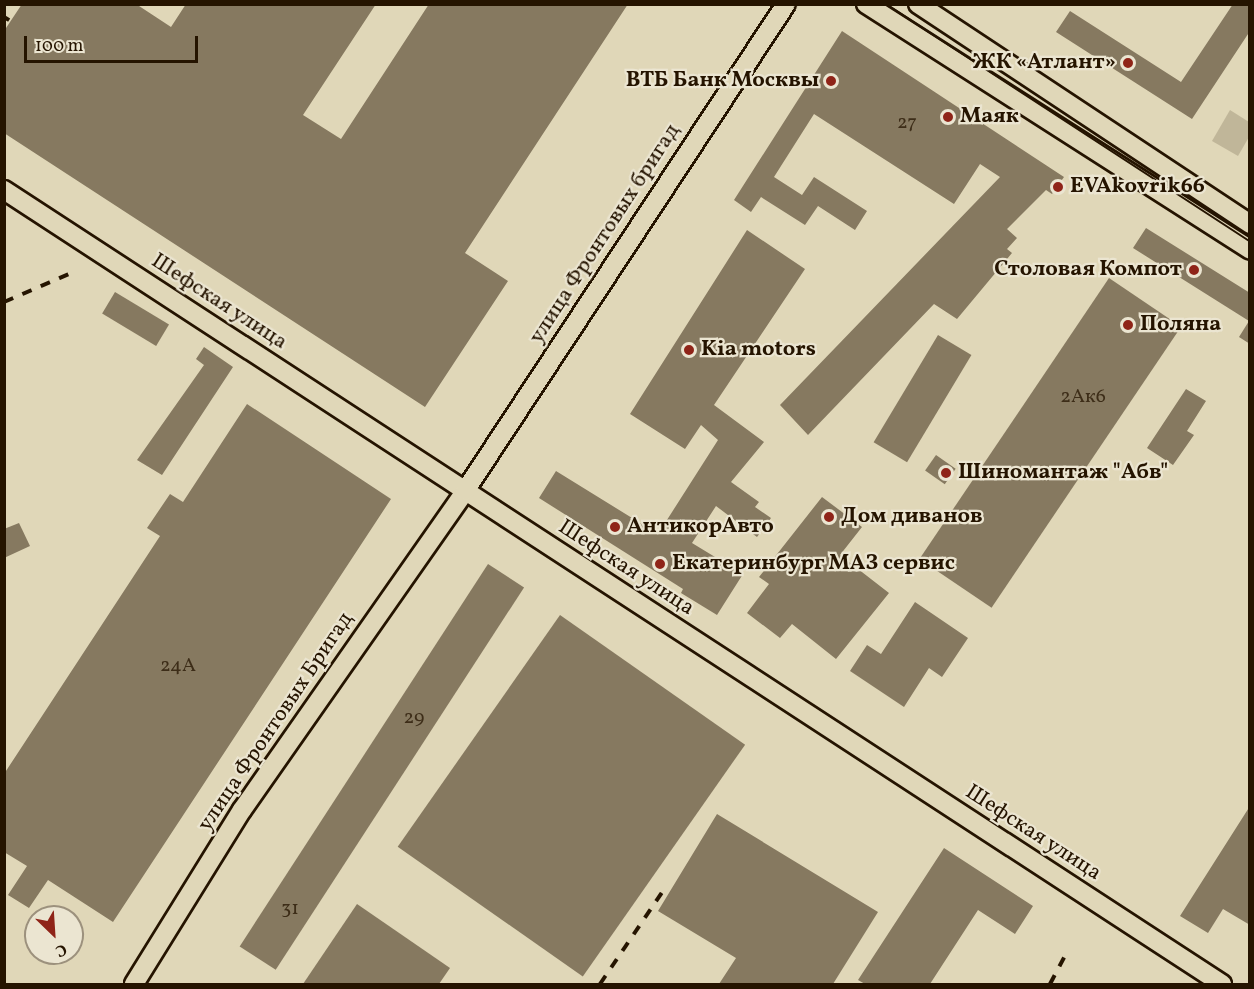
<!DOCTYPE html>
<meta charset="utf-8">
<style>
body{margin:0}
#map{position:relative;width:1254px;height:989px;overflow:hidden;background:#e0d7b8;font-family:Vollkorn,serif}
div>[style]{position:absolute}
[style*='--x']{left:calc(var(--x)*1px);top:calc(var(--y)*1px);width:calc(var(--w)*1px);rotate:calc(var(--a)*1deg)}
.green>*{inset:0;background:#c0b699}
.building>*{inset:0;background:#867960;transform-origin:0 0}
.roads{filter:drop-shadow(2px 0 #251400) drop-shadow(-2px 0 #251400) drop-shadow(0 2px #251400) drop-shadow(0 -2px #251400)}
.major>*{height:18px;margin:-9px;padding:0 9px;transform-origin:9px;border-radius:9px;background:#e0d7b8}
.tram>*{height:1.5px;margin:-0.75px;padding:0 0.75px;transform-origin:0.75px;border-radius:0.75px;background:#251400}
.rail>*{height:4px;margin-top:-2px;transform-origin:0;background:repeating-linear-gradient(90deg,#251400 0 10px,transparent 0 20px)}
.dots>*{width:16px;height:16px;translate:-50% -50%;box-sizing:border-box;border:3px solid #ebe5d1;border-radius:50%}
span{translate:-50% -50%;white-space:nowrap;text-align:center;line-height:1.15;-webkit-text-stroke:4.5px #ebe5d1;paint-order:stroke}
.number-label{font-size:20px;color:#3d2d18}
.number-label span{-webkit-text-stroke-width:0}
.poi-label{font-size:22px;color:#251400;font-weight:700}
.right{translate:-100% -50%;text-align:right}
.left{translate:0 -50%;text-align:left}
.street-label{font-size:22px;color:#251400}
.frame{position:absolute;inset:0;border:6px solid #251400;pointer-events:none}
.north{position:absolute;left:24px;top:905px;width:60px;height:60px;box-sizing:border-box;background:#ebe5d1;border:2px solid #9c917d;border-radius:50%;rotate:155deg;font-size:16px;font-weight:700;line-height:24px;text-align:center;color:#251400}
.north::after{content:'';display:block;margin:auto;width:21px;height:27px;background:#8f2418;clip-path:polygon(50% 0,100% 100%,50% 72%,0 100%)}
.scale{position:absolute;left:24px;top:36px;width:174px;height:27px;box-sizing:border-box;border:3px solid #251400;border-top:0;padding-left:8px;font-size:18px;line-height:21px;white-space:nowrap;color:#251400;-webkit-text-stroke:4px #ebe5d1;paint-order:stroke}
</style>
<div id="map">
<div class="green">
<div style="clip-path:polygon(1230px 110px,1249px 122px,1249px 137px,1238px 156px,1212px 141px)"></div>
</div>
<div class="building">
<div style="clip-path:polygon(22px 4px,136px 4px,171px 27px,186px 4px,376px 4px,303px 115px,341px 139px,429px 4px,628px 4px,465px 253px,508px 281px,425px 407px,4px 133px,4px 31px)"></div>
<div style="clip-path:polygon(1233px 4px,1250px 4px,1250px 31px,1192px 119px,1056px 32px,1070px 11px,1181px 82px)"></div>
<div style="clip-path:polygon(842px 31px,1064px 177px,1052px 194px,1046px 190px,1007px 229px,1017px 238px,1007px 249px,1012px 253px,957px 319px,934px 304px,808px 435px,780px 405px,1000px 177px,980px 164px,954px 204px,814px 114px,774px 177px,802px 195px,814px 177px,867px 211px,855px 230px,818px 206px,805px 225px,761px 197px,751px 212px,734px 200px)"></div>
<div style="clip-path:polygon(1146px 228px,1250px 293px,1250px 344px,1239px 337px,1249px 321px,1133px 248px)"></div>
<div style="clip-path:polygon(747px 230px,805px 269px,714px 405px,764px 442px,731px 482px,759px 502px,755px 507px,771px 518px,757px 537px,716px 506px,692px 543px,743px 574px,717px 615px,681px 593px,683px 589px,539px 498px,556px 471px,658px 534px,718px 440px,701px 425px,685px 449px,630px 414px)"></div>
<div style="left:1109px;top:278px;width:87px;height:339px;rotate:34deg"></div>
<div style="left:115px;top:292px;width:63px;height:25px;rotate:31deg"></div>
<div style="left:938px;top:335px;width:39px;height:125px;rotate:31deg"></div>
<div style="clip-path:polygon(204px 347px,233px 367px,162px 475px,137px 460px,204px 365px,196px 359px)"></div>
<div style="clip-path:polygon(1186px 389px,1206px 401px,1187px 431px,1194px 435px,1173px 465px,1147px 448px)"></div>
<div style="clip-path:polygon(247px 404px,391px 499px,113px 922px,48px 880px,29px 908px,8px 895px,27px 866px,4px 852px,4px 774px,160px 536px,147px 528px,170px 494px,183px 502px)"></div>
<div style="left:936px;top:455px;width:24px;height:19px;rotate:35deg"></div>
<div style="clip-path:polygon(822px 497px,862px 527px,840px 555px,889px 593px,836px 659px,792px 624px,780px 638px,747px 613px,769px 584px,759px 577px)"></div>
<div style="clip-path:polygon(19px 523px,30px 546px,4px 558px,4px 529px)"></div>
<div style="left:488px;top:564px;width:43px;height:456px;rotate:33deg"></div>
<div style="clip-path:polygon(915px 602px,968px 638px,942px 677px,929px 668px,904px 707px,850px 671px,867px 645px,881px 654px)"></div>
<div style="left:560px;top:615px;width:226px;height:283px;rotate:35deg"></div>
<div style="clip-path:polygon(1250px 806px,1250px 925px,1223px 909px,1208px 933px,1180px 916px)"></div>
<div style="clip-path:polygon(717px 814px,878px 912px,833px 984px,719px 984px,736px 958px,658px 911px)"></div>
<div style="clip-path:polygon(944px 848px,1033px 906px,1015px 934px,978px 910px,930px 984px,865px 984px,858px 980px)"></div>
<div style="clip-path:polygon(357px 904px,450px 968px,439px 984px,303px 984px)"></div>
</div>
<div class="roads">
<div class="major">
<div style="--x:866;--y:4;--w:456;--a:32.6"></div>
<div style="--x:918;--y:4;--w:398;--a:33.5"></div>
<div style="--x:4;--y:190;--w:1454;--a:33.1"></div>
<div style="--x:134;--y:984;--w:205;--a:-58.2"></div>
<div style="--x:242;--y:810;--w:389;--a:-55"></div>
<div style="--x:465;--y:491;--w:583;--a:-56.61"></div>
</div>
</div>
<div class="tram">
<div style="--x:886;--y:4;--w:434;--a:33.1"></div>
</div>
<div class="rail">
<div style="--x:4;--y:17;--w:6;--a:31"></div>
<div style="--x:4;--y:302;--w:71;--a:-23.3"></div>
<div style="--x:600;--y:984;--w:120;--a:-55.9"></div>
<div style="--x:1050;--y:984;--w:40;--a:-62"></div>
</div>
<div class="dots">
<div style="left:1128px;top:63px;background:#8f2418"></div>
<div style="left:831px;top:81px;background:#8f2418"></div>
<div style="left:948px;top:117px;background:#8f2418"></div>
<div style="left:1058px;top:187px;background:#8f2418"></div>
<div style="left:1194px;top:270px;background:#8f2418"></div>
<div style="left:1128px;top:325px;background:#8f2418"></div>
<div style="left:689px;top:350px;background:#8f2418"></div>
<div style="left:946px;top:473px;background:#8f2418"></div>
<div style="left:829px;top:517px;background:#8f2418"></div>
<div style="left:615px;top:527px;background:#8f2418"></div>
<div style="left:660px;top:564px;background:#8f2418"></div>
</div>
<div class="number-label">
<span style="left:907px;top:123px">27</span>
<span style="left:1083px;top:397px">2Ак6</span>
<span style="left:178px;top:666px">24А</span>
<span style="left:414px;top:718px">29</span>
<span style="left:290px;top:909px">31</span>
</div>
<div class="poi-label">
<span class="right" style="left:1116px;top:63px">ЖК «Атлант»</span>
<span class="right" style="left:819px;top:81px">ВТБ Банк Москвы</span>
<span class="left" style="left:960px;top:117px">Маяк</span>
<span class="left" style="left:1070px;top:187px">EVAkovrik66</span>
<span class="right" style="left:1182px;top:270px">Столовая Компот</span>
<span class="left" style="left:1140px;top:325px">Поляна</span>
<span class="left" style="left:701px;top:350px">Kia motors</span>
<span class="left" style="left:958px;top:473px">Шиномантаж "Абв"</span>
<span class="left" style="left:841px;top:517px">Дом диванов</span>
<span class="left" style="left:627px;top:527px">АнтикорАвто</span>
<span class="left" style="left:672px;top:564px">Екатеринбург МАЗ сервис</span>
</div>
<div class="street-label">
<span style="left:605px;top:234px;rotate:-57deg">улица Фронтовых бригад</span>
<span style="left:219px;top:302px;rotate:33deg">Шефская улица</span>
<span style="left:626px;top:568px;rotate:33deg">Шефская улица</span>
<span style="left:276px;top:722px;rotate:-56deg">улица Фронтовых Бригад</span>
<span style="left:1033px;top:833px;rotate:33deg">Шефская улица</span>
</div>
<div class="frame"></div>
<div class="north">С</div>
<div class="scale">100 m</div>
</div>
